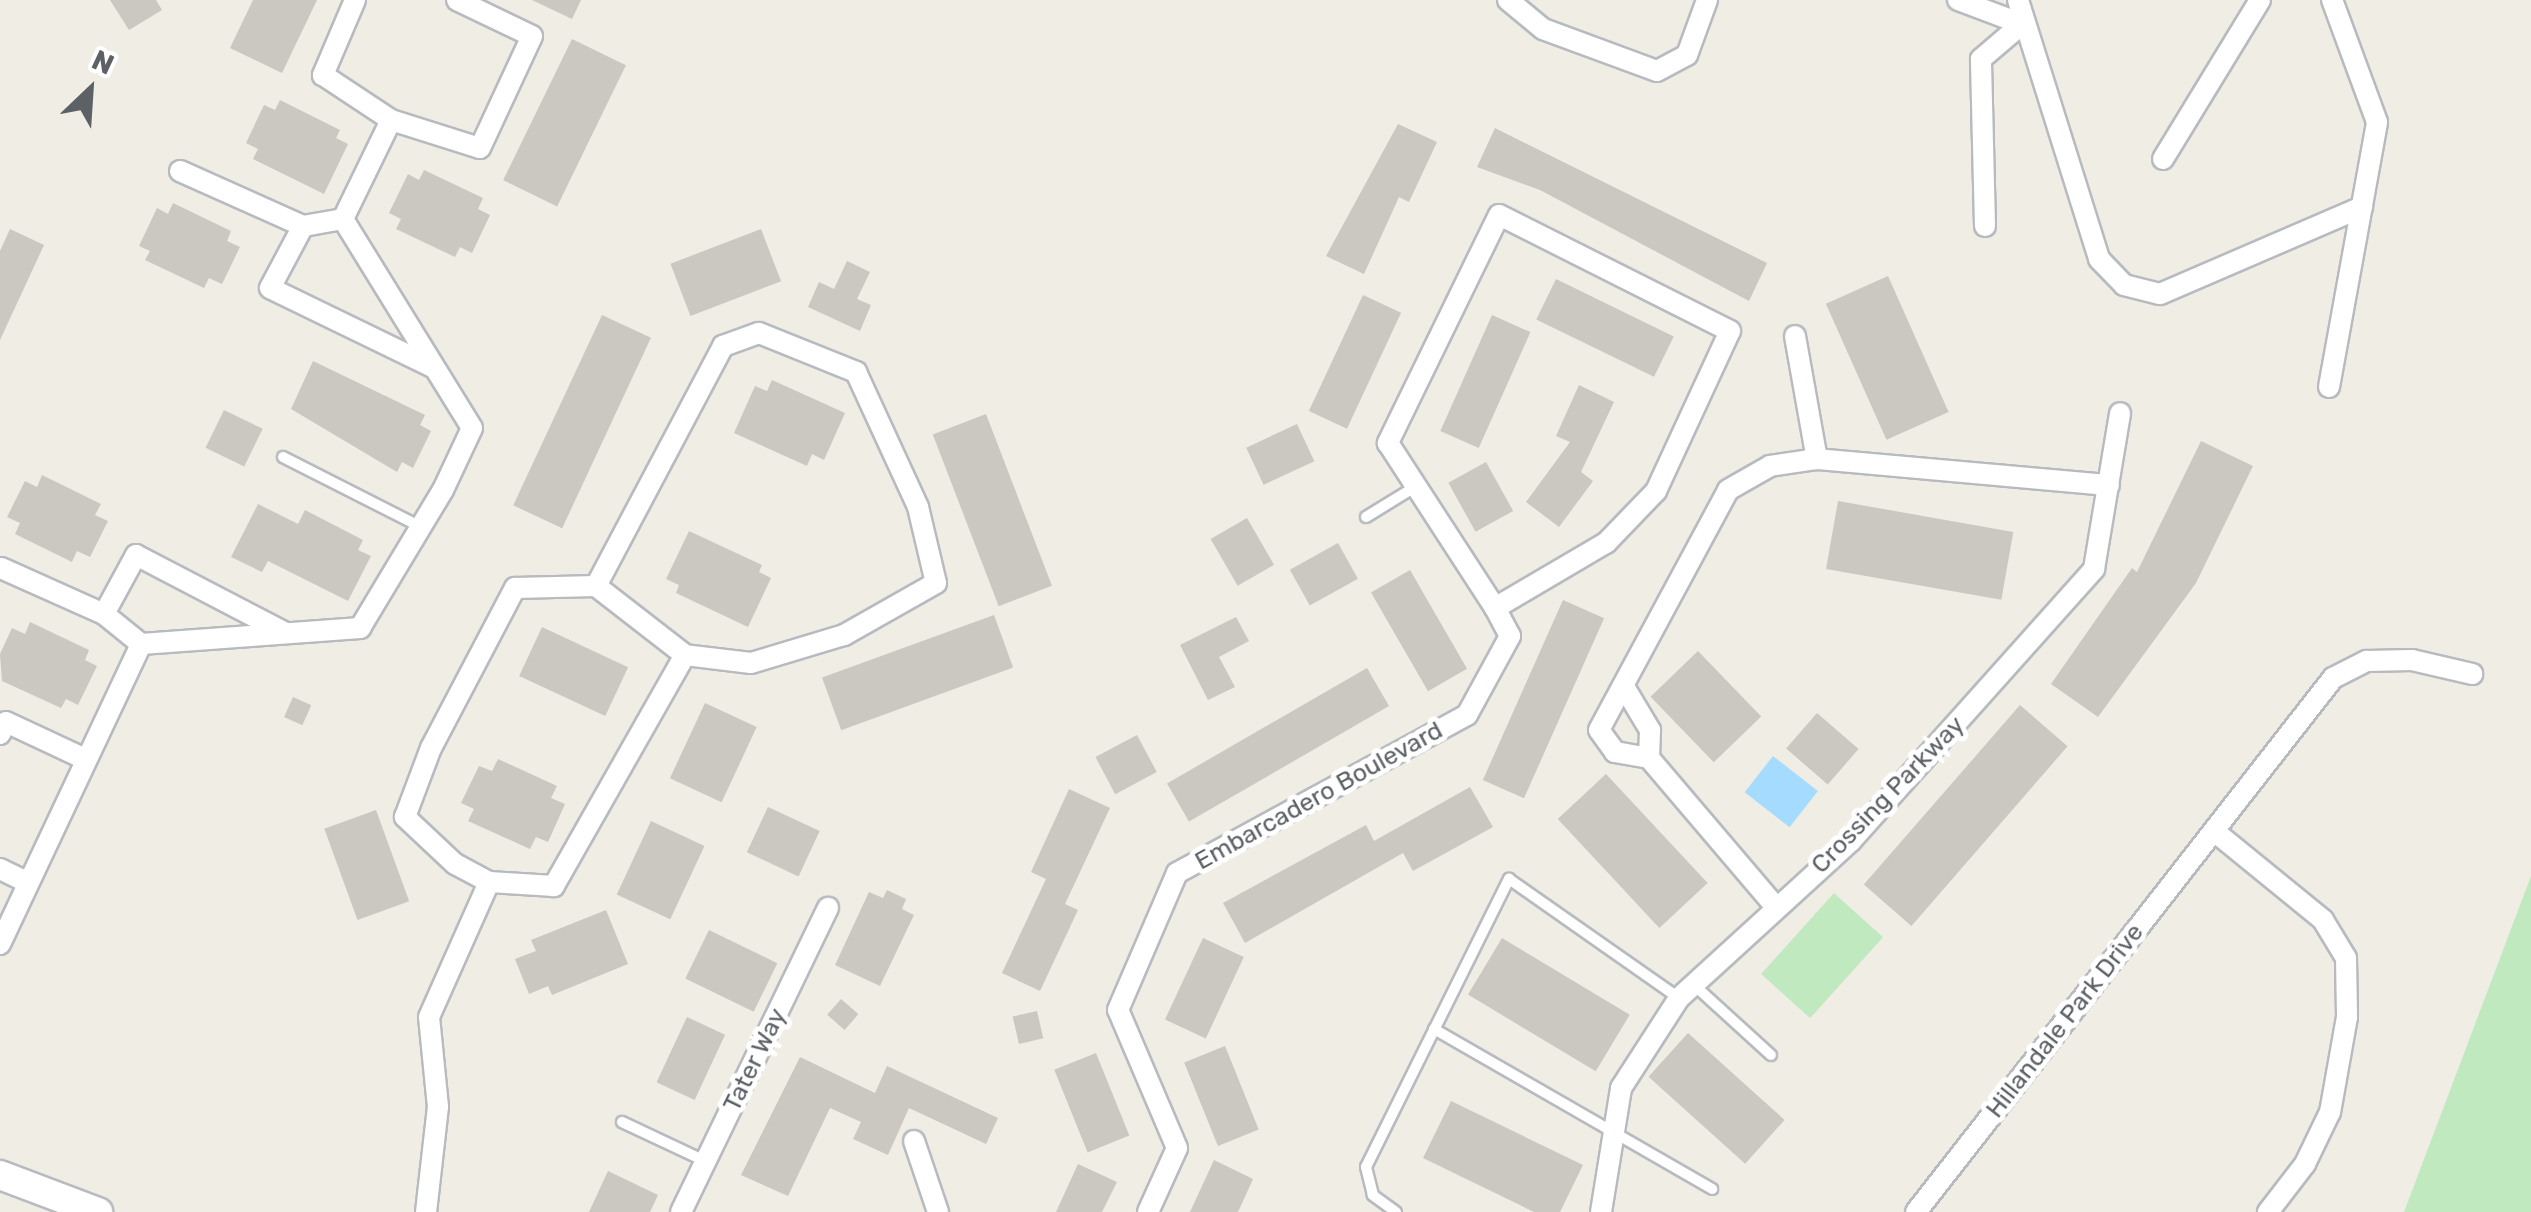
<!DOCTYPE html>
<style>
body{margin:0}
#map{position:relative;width:2531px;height:1212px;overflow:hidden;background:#f0ede4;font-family:Rubik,sans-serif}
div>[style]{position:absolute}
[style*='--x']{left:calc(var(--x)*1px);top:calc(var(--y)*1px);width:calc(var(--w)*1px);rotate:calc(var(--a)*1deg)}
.green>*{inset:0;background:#c1e9c0;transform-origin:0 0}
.water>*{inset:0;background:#a5dbff;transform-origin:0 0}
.building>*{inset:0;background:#cbc7c1;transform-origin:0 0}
.roads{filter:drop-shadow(2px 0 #b7bbbf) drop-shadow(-2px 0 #b7bbbf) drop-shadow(0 2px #b7bbbf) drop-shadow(0 -2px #b7bbbf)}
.service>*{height:10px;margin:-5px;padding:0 5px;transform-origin:5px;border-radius:5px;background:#fff}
.minor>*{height:20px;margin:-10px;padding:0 10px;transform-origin:10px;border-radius:10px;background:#fff}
.secondary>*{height:28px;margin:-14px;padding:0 14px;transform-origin:14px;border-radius:14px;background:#fff}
span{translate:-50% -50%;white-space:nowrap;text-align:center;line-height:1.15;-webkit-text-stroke:10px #fff;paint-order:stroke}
.street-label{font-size:25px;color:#5c6166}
.north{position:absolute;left:40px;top:40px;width:100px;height:100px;-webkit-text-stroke:8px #fff;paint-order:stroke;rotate:25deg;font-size:28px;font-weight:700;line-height:40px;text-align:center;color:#5c6166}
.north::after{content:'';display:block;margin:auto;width:35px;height:45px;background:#5c6166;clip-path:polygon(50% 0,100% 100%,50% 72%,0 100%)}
</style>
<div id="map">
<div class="green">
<div style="clip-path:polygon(2531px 876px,2531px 1212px,2404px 1212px)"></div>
<div style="left:1834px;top:893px;width:66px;height:109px;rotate:42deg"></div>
</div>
<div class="water">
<div style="left:1773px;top:756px;width:57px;height:46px;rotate:38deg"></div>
</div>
<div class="building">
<div style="clip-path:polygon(110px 0,156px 0,162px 10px,129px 30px)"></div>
<div style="clip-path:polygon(253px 0,317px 0,282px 73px,230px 48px)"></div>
<div style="clip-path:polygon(532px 0,581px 0,572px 19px)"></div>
<div style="left:572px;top:39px;width:60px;height:157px;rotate:26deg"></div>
<div style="clip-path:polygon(280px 100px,340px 130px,336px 138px,348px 144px,324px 194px,253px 159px,258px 149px,246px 143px,264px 105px,275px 110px)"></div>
<div style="clip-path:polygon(1398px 124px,1437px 142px,1409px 202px,1399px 197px,1364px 274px,1326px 256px)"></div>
<div style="clip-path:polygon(1495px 128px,1767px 263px,1749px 301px,1540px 190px,1477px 167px)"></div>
<div style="clip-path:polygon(424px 170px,483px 198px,478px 209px,490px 215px,472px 253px,460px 247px,455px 257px,396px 229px,401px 219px,389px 213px,408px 174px,419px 180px)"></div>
<div style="clip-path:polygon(173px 203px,231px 231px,227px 241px,240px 247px,222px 284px,209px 278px,204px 288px,145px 260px,150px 251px,139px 246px,157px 208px,168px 214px)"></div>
<div style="clip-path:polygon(10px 229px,44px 245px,0 340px,0 251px)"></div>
<div style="left:761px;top:229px;width:56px;height:97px;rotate:69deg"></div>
<div style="clip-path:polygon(847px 261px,870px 272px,857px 299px,871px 305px,860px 331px,808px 307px,819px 282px,834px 289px)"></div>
<div style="left:1888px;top:276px;width:149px;height:68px;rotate:66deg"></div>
<div style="left:1556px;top:279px;width:131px;height:45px;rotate:26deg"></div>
<div style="left:1363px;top:295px;width:42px;height:128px;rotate:25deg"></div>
<div style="left:602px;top:315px;width:54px;height:210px;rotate:25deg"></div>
<div style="left:1492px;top:315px;width:42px;height:127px;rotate:24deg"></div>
<div style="clip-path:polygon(313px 361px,425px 415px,420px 425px,431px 431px,413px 468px,402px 462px,397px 472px,291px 409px)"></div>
<div style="clip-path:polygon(772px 380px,845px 413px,824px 460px,812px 454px,807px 466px,734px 433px,755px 386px,767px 391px)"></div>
<div style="clip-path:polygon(1579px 385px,1614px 402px,1581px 472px,1593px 481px,1559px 527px,1526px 502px,1570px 442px,1556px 436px)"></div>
<div style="left:224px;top:410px;width:43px;height:42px;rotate:26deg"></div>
<div style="left:986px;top:414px;width:184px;height:57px;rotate:69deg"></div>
<div style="left:1297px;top:424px;width:41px;height:56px;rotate:65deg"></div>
<div style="clip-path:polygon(2201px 441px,2253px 466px,2196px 583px,2098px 717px,2051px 684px,2132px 568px,2137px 572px)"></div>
<div style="left:1486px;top:462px;width:56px;height:43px;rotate:61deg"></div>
<div style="clip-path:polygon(42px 475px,101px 504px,95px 515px,108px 521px,90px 557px,77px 551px,72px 562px,15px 534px,20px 523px,7px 517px,25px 481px,37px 487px)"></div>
<div style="left:1838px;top:501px;width:178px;height:69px;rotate:10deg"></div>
<div style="clip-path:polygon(258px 504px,298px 524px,305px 510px,363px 540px,358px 550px,371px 556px,348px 601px,268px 561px,262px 572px,231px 557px)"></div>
<div style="left:1247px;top:518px;width:54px;height:42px;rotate:60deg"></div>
<div style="clip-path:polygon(689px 531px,762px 565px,759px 572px,771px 578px,748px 627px,676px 593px,679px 585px,666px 579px)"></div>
<div style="left:1338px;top:543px;width:41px;height:55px;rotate:61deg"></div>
<div style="left:1410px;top:570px;width:114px;height:45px;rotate:60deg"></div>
<div style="left:1563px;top:600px;width:45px;height:197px;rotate:24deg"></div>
<div style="left:994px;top:615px;width:56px;height:183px;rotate:70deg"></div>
<div style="clip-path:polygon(1236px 617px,1249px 641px,1219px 657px,1235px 687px,1208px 700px,1180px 645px)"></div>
<div style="clip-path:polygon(30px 622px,89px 650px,85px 660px,97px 666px,78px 705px,66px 699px,61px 708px,2px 681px,0 654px,12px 628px,25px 634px)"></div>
<div style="left:542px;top:627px;width:95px;height:54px;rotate:25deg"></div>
<div style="left:1698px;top:651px;width:91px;height:66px;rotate:46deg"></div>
<div style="left:1367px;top:668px;width:44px;height:231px;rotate:60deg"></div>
<div style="left:293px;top:697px;width:20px;height:22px;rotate:24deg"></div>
<div style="left:705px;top:703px;width:57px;height:83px;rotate:25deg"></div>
<div style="left:2020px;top:705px;width:63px;height:238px;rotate:41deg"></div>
<div style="left:1817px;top:713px;width:55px;height:47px;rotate:41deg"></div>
<div style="left:1137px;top:735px;width:42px;height:47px;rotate:62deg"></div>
<div style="clip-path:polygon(498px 759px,557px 786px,551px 798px,565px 804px,548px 842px,536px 837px,530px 849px,468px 821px,474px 809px,461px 803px,479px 766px,492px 771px)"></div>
<div style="left:1606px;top:774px;width:149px;height:66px;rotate:47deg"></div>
<div style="clip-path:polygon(1470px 787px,1493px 827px,1413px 871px,1403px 853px,1245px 943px,1223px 903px,1366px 825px,1374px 841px)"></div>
<div style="clip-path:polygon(1069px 789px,1110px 808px,1065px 904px,1078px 910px,1040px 991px,1002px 973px,1046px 879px,1031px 872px)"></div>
<div style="left:768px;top:807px;width:57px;height:50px;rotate:25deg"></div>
<div style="left:376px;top:810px;width:97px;height:55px;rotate:70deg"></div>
<div style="left:651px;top:821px;width:59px;height:81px;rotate:25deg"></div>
<div style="clip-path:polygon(887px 890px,906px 899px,902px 909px,914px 915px,880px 986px,835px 965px,869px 892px,883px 898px)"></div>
<div style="clip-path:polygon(606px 910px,628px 964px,552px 995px,548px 986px,529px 994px,515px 959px,536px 951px,531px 940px)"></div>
<div style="left:709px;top:930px;width:76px;height:54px;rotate:26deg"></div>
<div style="left:1203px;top:938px;width:45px;height:90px;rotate:25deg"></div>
<div style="left:1502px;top:938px;width:149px;height:66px;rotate:31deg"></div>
<div style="left:841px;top:999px;width:23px;height:21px;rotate:41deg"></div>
<div style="left:1037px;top:1011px;width:28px;height:25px;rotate:77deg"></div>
<div style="left:687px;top:1017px;width:42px;height:72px;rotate:25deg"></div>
<div style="left:1688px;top:1033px;width:130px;height:59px;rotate:42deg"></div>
<div style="left:1225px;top:1046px;width:90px;height:44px;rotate:68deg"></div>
<div style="left:1096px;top:1053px;width:89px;height:45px;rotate:68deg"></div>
<div style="clip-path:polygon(800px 1057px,875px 1093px,887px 1066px,998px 1118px,986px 1144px,909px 1108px,888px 1155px,853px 1139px,861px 1122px,830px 1108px,788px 1196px,741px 1175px)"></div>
<div style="clip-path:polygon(1451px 1101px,1583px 1165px,1560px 1212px,1534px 1212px,1423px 1158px)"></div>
<div style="clip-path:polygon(1214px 1160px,1253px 1179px,1238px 1212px,1190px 1212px)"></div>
<div style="clip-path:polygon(1078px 1164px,1117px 1182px,1102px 1212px,1056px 1212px)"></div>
<div style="clip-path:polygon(608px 1171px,658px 1195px,650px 1212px,589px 1212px)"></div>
</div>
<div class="roads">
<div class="service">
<div style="--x:283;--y:457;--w:155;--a:26.9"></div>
<div style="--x:1366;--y:517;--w:57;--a:-31.5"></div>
<div style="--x:1694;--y:985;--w:104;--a:42.3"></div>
<div style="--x:1434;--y:1029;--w:321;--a:29.9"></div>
<div style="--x:622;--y:1122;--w:92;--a:25.2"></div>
<div style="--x:1396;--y:1212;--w:29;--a:-144"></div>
<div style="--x:1373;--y:1195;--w:29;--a:-104"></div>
<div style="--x:1366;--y:1167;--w:322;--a:-63.6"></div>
<div style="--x:1509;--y:879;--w:208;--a:35"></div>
</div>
<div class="minor">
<div style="--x:355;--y:0;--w:82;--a:113.1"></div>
<div style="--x:323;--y:75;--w:82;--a:33.5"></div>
<div style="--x:391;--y:120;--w:93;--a:17.5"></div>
<div style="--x:480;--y:148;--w:123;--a:-65.1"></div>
<div style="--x:532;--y:36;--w:83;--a:-154.4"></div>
<div style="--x:1508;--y:0;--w:45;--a:39.6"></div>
<div style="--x:1543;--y:29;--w:121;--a:20.2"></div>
<div style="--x:1657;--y:71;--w:34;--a:-28"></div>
<div style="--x:1687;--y:55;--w:59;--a:-70"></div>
<div style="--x:1958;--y:0;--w:68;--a:20.6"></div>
<div style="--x:2018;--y:0;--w:271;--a:72.6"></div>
<div style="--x:2099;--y:259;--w:36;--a:46"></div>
<div style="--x:2124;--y:285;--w:37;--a:14"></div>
<div style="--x:2160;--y:294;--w:220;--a:-23.3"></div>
<div style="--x:2163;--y:159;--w:186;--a:-58.6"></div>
<div style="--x:180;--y:171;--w:135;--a:24.1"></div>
<div style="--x:343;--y:219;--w:41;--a:170.1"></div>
<div style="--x:303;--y:226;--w:70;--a:118"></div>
<div style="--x:270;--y:288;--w:181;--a:25.9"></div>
<div style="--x:1985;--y:226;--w:167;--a:-91.4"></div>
<div style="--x:1981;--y:59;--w:54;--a:-40.5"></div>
<div style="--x:1795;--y:336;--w:125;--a:79.9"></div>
<div style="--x:1817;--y:459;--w:293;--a:5.1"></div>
<div style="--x:2329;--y:387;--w:269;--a:-79.7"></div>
<div style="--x:2377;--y:122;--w:130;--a:-110.2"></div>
<div style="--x:1;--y:568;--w:113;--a:24.1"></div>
<div style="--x:596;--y:586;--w:272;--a:-62.1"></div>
<div style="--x:723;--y:346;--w:38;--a:-20"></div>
<div style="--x:759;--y:333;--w:105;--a:21.9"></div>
<div style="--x:856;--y:372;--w:149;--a:65.3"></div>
<div style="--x:918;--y:507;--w:78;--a:76.7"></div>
<div style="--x:936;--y:583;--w:106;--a:150.5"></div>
<div style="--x:844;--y:635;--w:97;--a:163.2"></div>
<div style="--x:751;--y:663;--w:66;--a:-173.1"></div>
<div style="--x:596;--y:586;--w:113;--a:37.8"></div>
<div style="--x:685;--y:655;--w:266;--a:119.6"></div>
<div style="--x:554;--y:886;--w:65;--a:-176.5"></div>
<div style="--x:489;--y:882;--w:38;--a:-152"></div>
<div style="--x:455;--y:864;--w:69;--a:-136.8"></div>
<div style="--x:405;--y:817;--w:74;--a:-69.4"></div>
<div style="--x:431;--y:748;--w:181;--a:-62.3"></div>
<div style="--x:515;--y:588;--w:81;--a:-1.4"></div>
<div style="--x:141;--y:644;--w:48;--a:-141"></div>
<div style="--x:104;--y:614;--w:67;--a:-61.5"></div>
<div style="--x:136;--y:555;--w:169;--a:27.5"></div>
<div style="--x:1626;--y:690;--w:47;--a:59"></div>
<div style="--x:1650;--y:730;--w:28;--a:92"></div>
<div style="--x:1649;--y:758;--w:196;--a:49.6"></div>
<div style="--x:0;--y:734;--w:13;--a:-63"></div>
<div style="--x:6;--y:722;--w:87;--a:25.1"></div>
<div style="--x:1649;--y:758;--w:35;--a:-170"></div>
<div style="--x:1615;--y:752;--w:27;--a:-126"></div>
<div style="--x:1599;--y:730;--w:272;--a:-61.7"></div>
<div style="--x:1728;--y:490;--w:48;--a:-29.7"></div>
<div style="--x:1770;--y:466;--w:48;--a:-8.5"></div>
<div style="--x:2214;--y:831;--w:141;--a:39.2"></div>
<div style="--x:2323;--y:920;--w:44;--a:58.8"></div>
<div style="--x:2346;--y:958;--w:59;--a:89"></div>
<div style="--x:2347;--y:1017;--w:97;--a:100.1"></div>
<div style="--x:2330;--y:1112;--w:58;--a:115.7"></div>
<div style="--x:2305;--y:1164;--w:61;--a:127.6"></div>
<div style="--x:0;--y:869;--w:28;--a:26"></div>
<div style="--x:0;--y:944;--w:331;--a:-64.8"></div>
<div style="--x:141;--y:644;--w:220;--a:-4.2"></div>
<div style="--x:360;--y:628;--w:161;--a:-59"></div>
<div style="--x:443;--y:490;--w:68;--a:-64.9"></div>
<div style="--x:472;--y:428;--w:246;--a:-121.7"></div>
<div style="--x:343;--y:219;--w:110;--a:-64.1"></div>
<div style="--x:914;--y:1141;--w:75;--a:71.3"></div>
<div style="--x:426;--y:1212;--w:106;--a:-83.5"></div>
<div style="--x:438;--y:1107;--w:90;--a:-95.7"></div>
<div style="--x:429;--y:1017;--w:148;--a:-66"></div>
<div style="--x:681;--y:1212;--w:338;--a:-64.2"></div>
<div style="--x:1148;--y:1212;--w:70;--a:-65.6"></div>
<div style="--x:1177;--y:1148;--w:150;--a:-113.1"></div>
<div style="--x:1118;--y:1010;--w:149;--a:-66.7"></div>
<div style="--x:1177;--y:873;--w:330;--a:-28.6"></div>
<div style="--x:1467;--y:715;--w:90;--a:-61.4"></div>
<div style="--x:1510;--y:636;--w:32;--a:-118"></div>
<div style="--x:1495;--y:608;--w:129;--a:-30.4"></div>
<div style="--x:1606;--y:543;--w:72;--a:-46.1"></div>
<div style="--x:1656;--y:491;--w:176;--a:-65.2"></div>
<div style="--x:1730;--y:331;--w:258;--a:-153.3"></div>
<div style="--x:1499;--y:215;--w:254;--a:116"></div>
<div style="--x:1388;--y:443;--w:197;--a:57"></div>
<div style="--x:1601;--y:1212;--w:126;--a:-80.8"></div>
<div style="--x:1621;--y:1088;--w:107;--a:-57.2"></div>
<div style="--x:1679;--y:998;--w:233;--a:-42.4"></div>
<div style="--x:1851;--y:841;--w:365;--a:-48.2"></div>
<div style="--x:2094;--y:569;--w:158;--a:-80.5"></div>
<div style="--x:1916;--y:1212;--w:678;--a:-52.01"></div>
<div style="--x:2333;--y:678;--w:38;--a:-27"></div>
<div style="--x:2367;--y:661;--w:45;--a:-1.3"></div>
<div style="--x:2412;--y:660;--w:62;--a:13.1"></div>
</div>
<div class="secondary">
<div style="--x:0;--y:1175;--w:105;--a:20.7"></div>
</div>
</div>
<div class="street-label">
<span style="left:1888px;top:795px;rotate:-46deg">Crossing Parkway</span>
<span style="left:1319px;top:796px;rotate:-29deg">Embarcadero Boulevard</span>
<span style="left:2065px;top:1021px;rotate:-52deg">Hillandale Park Drive</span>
<span style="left:755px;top:1060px;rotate:-64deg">Tater Way</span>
</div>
<div class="north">N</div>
</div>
